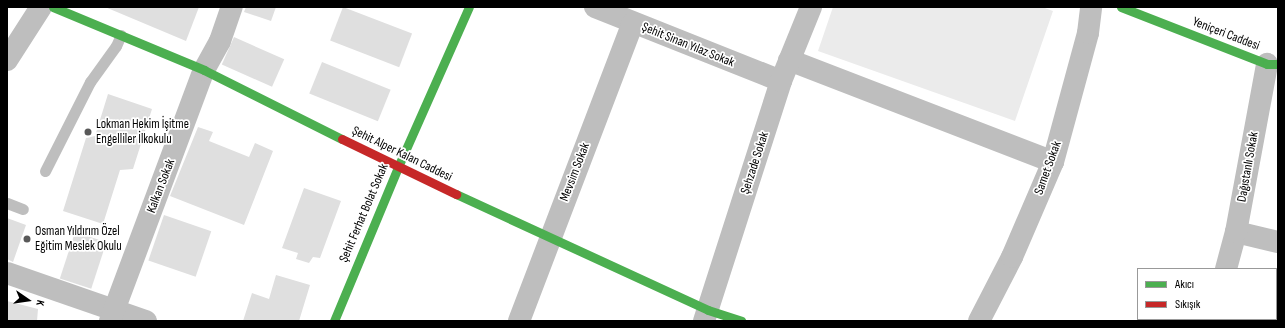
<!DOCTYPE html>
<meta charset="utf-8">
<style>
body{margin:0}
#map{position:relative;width:1285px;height:328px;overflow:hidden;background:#fff;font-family:"Sofia Sans Condensed",sans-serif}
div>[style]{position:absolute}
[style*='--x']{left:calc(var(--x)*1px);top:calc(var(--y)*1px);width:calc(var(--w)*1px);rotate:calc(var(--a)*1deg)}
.green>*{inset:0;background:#ebebeb}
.building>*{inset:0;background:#dfdfdf;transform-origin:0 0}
.lane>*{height:11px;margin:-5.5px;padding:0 5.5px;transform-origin:5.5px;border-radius:5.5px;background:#bebebe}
.street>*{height:22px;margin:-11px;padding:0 11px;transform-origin:11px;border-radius:11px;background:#bebebe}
.fast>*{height:9px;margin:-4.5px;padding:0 4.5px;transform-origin:4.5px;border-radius:4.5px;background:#4caf50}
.jam>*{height:9px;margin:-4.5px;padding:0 4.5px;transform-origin:4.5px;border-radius:4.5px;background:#c62828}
.dots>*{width:11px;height:11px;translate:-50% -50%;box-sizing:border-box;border:2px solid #fff;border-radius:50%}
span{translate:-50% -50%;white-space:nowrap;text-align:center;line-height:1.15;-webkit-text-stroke:3.5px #fff;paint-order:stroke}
.street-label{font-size:13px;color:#000}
.poi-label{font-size:13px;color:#000}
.left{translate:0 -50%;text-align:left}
.frame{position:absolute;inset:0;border:8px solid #000;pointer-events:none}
.legend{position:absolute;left:1137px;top:268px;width:140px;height:52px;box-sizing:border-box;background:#fff;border:1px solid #999;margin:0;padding:5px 7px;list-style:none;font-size:12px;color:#000}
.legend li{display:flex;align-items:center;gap:8px;height:20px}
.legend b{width:20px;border:1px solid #999}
.north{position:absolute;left:8px;top:280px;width:40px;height:40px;-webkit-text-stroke:3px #fff;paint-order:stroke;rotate:103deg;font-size:11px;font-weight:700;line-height:16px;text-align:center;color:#000}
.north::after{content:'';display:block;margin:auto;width:14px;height:18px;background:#000;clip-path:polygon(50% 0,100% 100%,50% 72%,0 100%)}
</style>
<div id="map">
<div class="green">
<div style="clip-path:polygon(833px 7px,1042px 7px,1053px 11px,1015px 121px,818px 51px)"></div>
</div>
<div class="building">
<div style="clip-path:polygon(105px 7px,199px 7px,186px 41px)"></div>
<div style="clip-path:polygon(246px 7px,276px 7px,271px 21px,244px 12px)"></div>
<div style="left:343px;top:7px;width:74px;height:36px;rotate:21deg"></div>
<div style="left:234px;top:37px;width:55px;height:30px;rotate:24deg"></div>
<div style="left:322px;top:62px;width:74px;height:34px;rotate:22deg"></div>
<div style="clip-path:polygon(108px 94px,152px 109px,133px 169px,120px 170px,103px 224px,63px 211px,86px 138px,95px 136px)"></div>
<div style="clip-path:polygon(198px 127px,213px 132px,209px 141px,249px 157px,255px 143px,273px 151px,244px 225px,170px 196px)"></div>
<div style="clip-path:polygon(304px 188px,341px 201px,320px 258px,313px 257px,309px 263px,296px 259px,298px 253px,282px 248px)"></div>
<div style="left:164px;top:215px;width:50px;height:48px;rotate:19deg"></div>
<div style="clip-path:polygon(7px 218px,26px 225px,13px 262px,7px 259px)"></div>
<div style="left:75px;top:232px;width:33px;height:49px;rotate:18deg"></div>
<div style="clip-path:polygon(276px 275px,310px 285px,299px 321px,243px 321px,252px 293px,269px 299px)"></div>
<div style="clip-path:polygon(7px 301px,38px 309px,37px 321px,7px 321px)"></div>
</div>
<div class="lane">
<div style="--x:45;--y:171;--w:100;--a:-63.2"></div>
<div style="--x:90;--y:82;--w:44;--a:-54.2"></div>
<div style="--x:116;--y:46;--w:12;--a:-66"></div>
<div style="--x:7;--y:203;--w:17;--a:21"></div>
</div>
<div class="street">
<div style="--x:595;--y:7;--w:200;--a:21.7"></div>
<div style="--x:7;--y:60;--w:63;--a:-57.3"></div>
<div style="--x:789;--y:60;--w:283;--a:21.1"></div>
<div style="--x:1236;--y:232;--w:43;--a:13.4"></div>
<div style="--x:1226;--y:269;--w:38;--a:-75"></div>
<div style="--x:1236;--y:232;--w:171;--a:-79.5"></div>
<div style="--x:7;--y:273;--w:147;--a:19.1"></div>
<div style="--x:110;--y:321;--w:268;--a:-69.5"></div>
<div style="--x:204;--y:70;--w:33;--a:-61"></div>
<div style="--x:220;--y:41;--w:36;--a:-71"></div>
<div style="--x:519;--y:321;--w:319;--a:-69.1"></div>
<div style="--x:704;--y:321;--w:252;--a:-72.2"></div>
<div style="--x:781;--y:81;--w:80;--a:-67.9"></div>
<div style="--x:979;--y:321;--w:72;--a:-62.7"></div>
<div style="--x:1012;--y:257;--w:103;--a:-66.7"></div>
<div style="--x:1053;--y:162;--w:134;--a:-74.8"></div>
<div style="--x:1088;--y:33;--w:26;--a:-83"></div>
<div style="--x:1212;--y:321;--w:2;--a:-90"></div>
</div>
<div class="fast">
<div style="--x:53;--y:7;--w:164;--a:22.6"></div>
<div style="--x:204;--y:70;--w:154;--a:26.6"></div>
<div style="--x:1121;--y:7;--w:157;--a:21.3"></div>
<div style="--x:1267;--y:64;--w:11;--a:0"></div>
<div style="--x:456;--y:194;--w:277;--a:24.7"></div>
<div style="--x:708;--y:310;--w:35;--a:18"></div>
<div style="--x:334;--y:321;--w:167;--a:-67.4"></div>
<div style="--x:398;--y:167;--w:175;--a:-66.1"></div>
</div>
<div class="jam">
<div style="--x:342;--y:139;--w:127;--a:25.8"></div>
</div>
<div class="dots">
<div style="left:88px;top:132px;background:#595959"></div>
<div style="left:27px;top:239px;background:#595959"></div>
</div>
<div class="street-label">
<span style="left:1226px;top:34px;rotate:21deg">Yeniçeri Caddesi</span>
<span style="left:688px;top:45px;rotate:22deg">Şehit Sinan Yılaz Sokak</span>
<span style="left:402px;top:154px;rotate:26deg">Şehit Alper Kalan Caddesi</span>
<span style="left:755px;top:163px;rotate:-72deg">Şehzade Sokak</span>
<span style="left:1248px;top:167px;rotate:-80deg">Dağıstanlı Sokak</span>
<span style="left:1048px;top:168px;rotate:-70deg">Samet Sokak</span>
<span style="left:575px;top:172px;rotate:-69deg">Mevsim Sokak</span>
<span style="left:161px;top:186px;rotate:-69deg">Kalkan Sokak</span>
<span style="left:364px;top:213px;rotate:-67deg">Şehit Ferhat Bolat Sokak</span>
</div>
<div class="poi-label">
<span class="left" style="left:96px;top:132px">Lokman Hekim İşitme<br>Engelliler İlkokulu</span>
<span class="left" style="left:35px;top:239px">Osman Yıldırım Özel<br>Eğitim Meslek Okulu</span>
</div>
<div class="frame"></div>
<ul class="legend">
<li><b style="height:5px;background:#4caf50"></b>Akıcı</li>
<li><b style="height:5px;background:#c62828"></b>Sıkışık</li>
</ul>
<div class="north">K</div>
</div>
